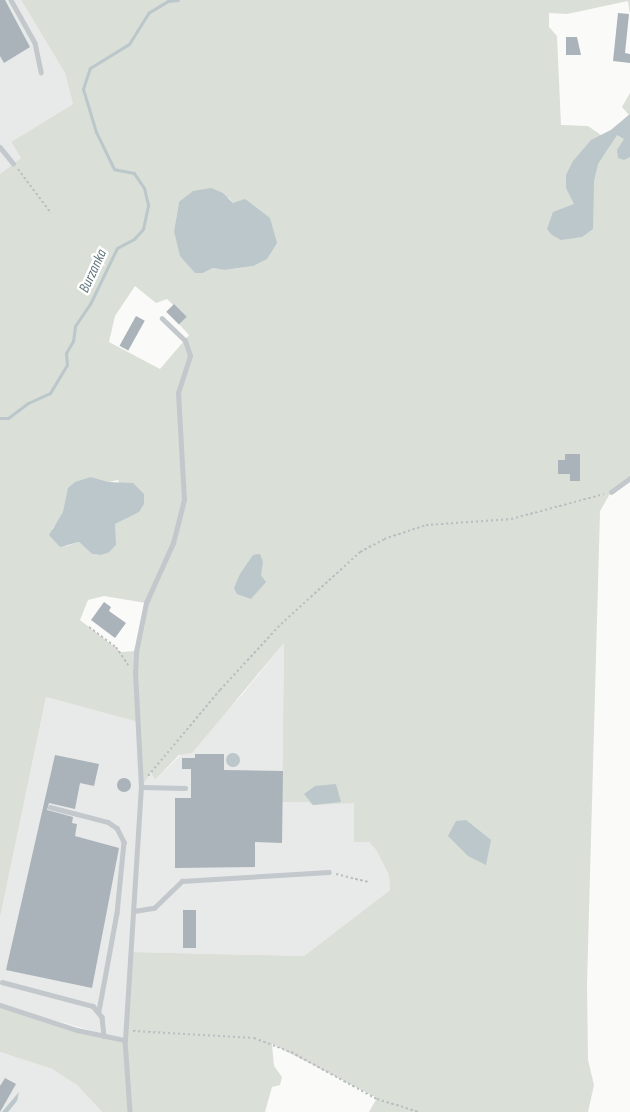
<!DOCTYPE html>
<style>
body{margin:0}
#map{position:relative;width:630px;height:1112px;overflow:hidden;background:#fafaf8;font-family:"Sofia Sans Condensed",sans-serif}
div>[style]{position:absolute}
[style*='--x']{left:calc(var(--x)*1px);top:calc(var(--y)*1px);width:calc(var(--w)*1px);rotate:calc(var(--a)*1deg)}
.built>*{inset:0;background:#e8e9e9}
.green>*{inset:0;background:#dadfd7}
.water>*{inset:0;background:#bbc7cb}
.round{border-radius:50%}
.stream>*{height:3px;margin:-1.5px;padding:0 1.5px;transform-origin:1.5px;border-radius:1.5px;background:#bbc7cb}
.building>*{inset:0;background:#aab3b9;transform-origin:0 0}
.path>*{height:2px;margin-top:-1px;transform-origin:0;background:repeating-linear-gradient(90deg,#bbbfc2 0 2.5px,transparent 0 5px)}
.lane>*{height:4.5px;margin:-2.25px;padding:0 2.25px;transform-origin:2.25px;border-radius:2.25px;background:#c3c8cc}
span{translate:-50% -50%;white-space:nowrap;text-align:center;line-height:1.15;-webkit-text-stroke:5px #fff;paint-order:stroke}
.water-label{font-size:15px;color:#60757c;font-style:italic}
</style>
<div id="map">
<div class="built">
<div style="clip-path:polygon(0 0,21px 0,65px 73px,73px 104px,11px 142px,21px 158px,0 174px)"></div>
<div style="clip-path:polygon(284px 643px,282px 801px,355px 803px,354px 842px,369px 842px,376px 850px,389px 875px,390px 890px,304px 956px,132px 952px,125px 1040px,0 1005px,0 918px,46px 697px,138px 722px,155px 780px,241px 696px)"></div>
<div style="clip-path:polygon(0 1052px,52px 1069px,77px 1085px,102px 1112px,0 1112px)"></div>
</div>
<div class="green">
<div style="clip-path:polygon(evenodd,21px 0,630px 0,630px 14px,628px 1px,567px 14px,549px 13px,549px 27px,557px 36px,561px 125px,588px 126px,601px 135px,611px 130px,629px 115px,622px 107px,630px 93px,630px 479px,611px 492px,600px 511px,587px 984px,588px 1060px,594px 1085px,588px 1112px,369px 1112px,377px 1098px,272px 1044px,274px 1066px,282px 1077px,280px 1085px,272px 1087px,265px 1112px,102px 1112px,77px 1085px,52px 1069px,0 1052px,0 1005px,77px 1030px,125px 1040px,131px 952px,304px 956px,390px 890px,389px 875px,376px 850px,369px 842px,354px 842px,354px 803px,313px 805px,308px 802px,282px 802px,284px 643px,192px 753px,179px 755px,155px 780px,151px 772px,141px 787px,138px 722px,46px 697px,0 918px,0 174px,21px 158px,11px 142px,73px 104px,65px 73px,21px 0,229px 198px,233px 203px,239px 202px,253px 266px,226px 270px,213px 268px,203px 273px,174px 231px,179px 202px,229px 198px,21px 0,135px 286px,156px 303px,167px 299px,186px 317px,179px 324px,189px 335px,160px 369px,109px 342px,115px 316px,135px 286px,21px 0,91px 477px,109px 482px,118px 480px,132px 514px,115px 524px,108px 553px,101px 555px,92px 554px,79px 542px,66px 546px,52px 529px,91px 477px,21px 0,104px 596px,146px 603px,136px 651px,121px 652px,80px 620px,88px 600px,104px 596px)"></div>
</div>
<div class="water">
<div style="clip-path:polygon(630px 114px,630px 157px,624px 160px,618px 158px,617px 150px,624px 139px,617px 135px,598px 164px,594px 181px,593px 229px,582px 237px,561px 240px,552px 235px,547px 229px,553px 212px,574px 204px,566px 188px,566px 175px,573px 161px,591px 140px,611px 130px)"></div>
<div style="clip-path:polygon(211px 188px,223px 193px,233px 203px,245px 199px,270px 218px,277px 243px,267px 259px,253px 266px,225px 270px,213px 268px,203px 273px,195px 273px,180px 256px,174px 231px,179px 202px,193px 191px)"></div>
<div style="clip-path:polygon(91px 477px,109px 482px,133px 483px,144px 494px,144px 504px,139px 512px,115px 524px,116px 545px,108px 553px,101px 555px,92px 554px,79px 542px,60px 547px,49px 535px,63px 512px,68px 488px,75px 482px)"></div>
<div style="clip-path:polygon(260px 554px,263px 562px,261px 575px,266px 582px,251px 599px,237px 594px,234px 588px,240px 574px,253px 555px)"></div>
<div class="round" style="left:226px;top:753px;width:14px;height:14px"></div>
<div style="clip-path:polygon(336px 784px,341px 802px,313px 805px,304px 794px,315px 786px)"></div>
<div style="clip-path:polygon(466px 820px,491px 840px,486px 865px,468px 856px,448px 836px,456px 821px)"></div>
<div style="clip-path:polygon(19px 1092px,17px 1101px,8px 1112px,2px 1112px)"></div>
</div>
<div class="stream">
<div style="--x:0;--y:418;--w:8;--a:0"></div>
<div style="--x:8;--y:418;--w:25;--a:-37"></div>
<div style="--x:28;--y:403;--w:24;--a:-24"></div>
<div style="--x:50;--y:393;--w:33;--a:-59"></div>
<div style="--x:67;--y:365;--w:12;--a:-95"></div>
<div style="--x:66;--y:353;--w:14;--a:-60"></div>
<div style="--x:73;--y:341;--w:15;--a:-82"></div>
<div style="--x:75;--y:326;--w:27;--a:-56"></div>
<div style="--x:90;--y:304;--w:62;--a:-64.3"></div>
<div style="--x:117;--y:248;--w:19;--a:-28"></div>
<div style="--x:134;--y:239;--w:13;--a:-48"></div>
<div style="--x:143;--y:229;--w:25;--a:-78"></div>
<div style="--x:148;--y:205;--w:17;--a:-103"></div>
<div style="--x:144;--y:188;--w:18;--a:-124"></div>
<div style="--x:134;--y:173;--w:20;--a:-169"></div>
<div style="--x:114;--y:169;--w:41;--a:-115.9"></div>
<div style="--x:96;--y:132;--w:45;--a:-106.8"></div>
<div style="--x:83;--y:89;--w:22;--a:-72"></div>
<div style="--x:90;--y:68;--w:46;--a:-31.6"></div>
<div style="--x:129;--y:44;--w:36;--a:-58"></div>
<div style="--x:148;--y:13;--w:23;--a:-31"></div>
<div style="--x:168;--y:1;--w:10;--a:-6"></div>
</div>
<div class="building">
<div style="clip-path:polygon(0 0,5px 0,30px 47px,4px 63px,0 56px)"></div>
<div style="clip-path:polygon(618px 13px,629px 14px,625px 53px,630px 54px,630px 63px,613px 61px)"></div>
<div style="clip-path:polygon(566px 37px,577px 37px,581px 55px,566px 55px)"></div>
<div style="left:174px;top:304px;width:18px;height:11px;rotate:45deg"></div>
<div style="left:136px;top:316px;width:10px;height:34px;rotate:29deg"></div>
<div style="clip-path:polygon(565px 454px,580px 454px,580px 481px,570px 481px,570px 474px,558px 474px,558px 460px,565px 460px)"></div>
<div style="clip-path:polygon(104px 602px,111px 607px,109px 611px,126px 623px,115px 638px,91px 620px)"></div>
<div style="clip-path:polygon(195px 754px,224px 754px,224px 770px,283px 771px,282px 843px,255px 842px,255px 867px,175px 868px,175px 798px,191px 798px,191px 769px,182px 769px,182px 758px,195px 758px)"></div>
<div style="clip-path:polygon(55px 755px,99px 764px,94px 786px,80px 783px,75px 809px,49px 803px,47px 810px,73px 817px,72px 823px,77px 824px,75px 836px,119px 848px,92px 988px,6px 970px)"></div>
<div class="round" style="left:117px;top:778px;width:14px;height:14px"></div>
<div style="left:183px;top:910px;width:13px;height:38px"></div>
<div style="clip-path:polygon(5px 1078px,16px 1084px,0 1112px,0 1086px)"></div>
</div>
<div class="path">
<div style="--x:18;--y:169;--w:55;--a:53.1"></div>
<div style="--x:89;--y:627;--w:34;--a:37"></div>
<div style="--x:116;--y:647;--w:22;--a:56"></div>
<div style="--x:148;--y:776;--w:112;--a:-50.1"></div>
<div style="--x:220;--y:690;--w:90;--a:-47.3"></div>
<div style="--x:281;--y:624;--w:107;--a:-42.3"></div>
<div style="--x:360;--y:552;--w:27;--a:-28"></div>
<div style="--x:384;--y:539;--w:44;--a:-18.4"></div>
<div style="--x:426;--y:525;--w:85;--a:-4"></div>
<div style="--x:511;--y:519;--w:96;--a:-15"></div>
<div style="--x:336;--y:874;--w:33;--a:14"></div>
<div style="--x:133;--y:1031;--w:121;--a:3.3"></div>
<div style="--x:254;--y:1038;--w:40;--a:21"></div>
<div style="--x:291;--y:1052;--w:98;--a:28.7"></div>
<div style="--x:377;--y:1099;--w:44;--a:17.2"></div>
</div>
<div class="lane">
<div style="--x:11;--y:0;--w:49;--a:60.8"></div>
<div style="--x:35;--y:43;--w:30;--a:78"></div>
<div style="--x:0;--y:147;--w:21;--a:51"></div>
<div style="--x:611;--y:492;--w:24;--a:-36"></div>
<div style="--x:141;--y:787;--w:44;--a:1.3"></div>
<div style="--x:50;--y:807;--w:60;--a:14.5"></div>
<div style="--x:108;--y:822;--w:11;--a:34"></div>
<div style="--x:117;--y:828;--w:16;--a:63"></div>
<div style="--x:124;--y:842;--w:71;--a:95.6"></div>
<div style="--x:117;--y:913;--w:100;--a:100.4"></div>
<div style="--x:134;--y:911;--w:20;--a:-9"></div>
<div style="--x:154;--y:908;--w:39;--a:-44"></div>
<div style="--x:182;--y:881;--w:147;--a:-3.5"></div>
<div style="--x:2;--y:982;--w:94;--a:14.8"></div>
<div style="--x:93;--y:1006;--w:14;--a:51"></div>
<div style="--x:102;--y:1017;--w:19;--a:84"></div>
<div style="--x:0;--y:1005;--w:81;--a:18"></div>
<div style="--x:77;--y:1030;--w:49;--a:11.8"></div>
<div style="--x:125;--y:1040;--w:254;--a:-86.4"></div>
<div style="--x:141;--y:787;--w:113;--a:-93"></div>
<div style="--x:135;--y:674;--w:22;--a:-87"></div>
<div style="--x:136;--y:652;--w:50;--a:-78.5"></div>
<div style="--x:146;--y:603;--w:66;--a:-65.8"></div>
<div style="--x:173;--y:543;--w:44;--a:-75.7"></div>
<div style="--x:184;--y:500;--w:107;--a:-93.2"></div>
<div style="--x:178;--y:393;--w:39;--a:-72"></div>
<div style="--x:190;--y:356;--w:16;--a:-108"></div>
<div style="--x:185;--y:341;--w:32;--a:-136"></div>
<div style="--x:125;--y:1040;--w:72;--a:86"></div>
</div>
<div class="water-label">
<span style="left:93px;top:271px;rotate:-65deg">Burzanka</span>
</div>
</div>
